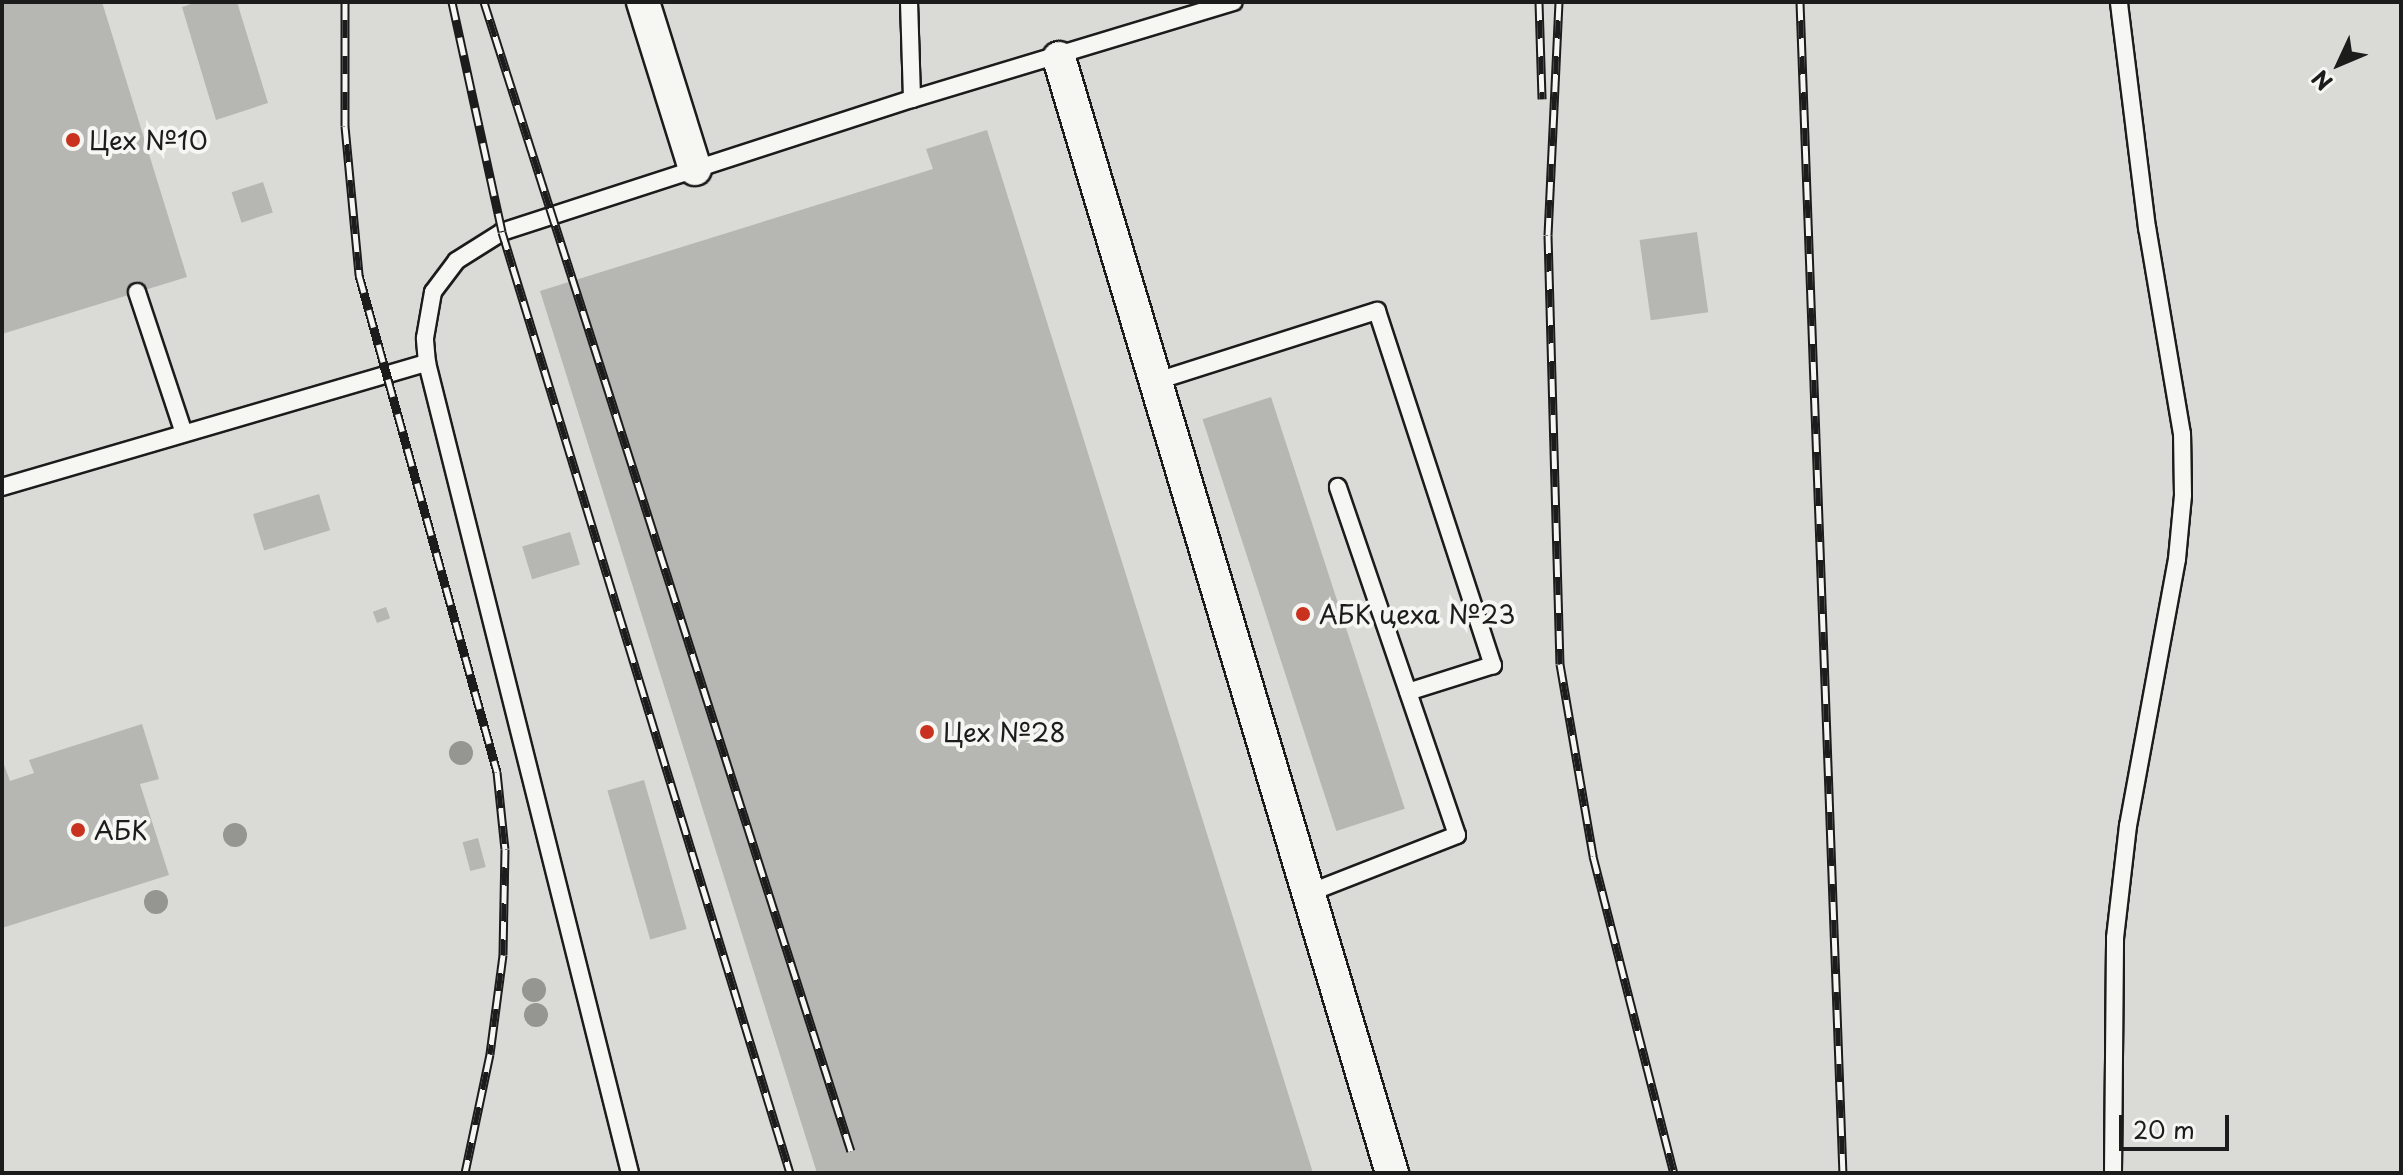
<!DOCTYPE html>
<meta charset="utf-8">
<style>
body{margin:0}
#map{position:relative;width:2403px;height:1175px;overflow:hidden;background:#e9e9e5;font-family:"Playpen Sans",sans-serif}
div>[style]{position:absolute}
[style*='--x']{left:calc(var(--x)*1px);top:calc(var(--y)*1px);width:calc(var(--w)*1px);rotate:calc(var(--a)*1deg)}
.built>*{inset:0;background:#dadad6;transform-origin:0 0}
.building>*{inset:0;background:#b6b6b3;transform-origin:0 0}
.roads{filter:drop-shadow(2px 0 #1c1c1c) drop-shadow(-2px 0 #1c1c1c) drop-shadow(0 2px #1c1c1c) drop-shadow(0 -2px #1c1c1c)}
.service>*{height:16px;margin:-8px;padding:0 8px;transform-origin:8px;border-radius:8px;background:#f6f6f2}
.minor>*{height:32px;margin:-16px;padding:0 16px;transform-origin:16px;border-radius:16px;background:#f6f6f2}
.rail>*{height:9px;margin-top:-4.5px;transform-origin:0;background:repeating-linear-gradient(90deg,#f6f6f2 0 18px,#1c1c1c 0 36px);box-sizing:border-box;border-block:2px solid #1c1c1c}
.trees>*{width:24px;height:24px;margin:-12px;border-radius:50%;background:#959592}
.dots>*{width:22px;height:22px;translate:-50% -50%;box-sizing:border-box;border:4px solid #f6f6f2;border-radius:50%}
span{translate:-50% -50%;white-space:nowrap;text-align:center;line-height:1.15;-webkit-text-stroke:8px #f6f6f2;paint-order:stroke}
.poi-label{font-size:26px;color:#1c1c1c}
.left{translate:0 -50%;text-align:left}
.frame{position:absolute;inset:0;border:4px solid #1c1c1c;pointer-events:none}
.north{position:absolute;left:2299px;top:24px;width:80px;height:80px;-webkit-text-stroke:6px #f6f6f2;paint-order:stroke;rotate:226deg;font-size:22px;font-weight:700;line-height:32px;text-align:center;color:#1c1c1c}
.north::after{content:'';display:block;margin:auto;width:28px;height:36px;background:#1c1c1c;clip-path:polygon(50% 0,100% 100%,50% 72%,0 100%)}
.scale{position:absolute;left:2119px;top:1115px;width:110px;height:36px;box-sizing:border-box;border:4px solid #1c1c1c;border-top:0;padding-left:10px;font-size:24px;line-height:28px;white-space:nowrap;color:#1c1c1c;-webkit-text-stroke:6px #f6f6f2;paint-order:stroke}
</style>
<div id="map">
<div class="built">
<div style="left:2px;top:2px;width:2399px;height:1171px"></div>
</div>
<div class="building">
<div style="clip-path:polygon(2px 2px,102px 2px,187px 277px,2px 334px)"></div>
<div style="clip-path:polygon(197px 2px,237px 2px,268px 103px,216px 120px,182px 7px)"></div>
<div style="clip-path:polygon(987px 130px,1313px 1173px,817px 1173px,540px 291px,933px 169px,926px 149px)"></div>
<div style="left:263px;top:182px;width:32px;height:33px;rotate:72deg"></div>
<div style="left:1697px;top:232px;width:81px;height:58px;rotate:82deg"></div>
<div style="left:1271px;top:397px;width:433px;height:72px;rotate:72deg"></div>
<div style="left:319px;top:494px;width:38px;height:69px;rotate:73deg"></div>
<div style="left:570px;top:532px;width:34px;height:50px;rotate:73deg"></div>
<div style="left:386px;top:607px;width:12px;height:14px;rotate:70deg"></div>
<div style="clip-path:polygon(142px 724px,159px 779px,140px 784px,169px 875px,2px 928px,2px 759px,10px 781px,34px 773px,29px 760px)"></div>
<div style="left:644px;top:780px;width:155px;height:38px;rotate:74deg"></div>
<div style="left:478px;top:838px;width:30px;height:16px;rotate:75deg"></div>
</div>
<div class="roads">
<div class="service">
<div style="--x:909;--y:2;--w:97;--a:88.2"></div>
<div style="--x:137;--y:292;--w:145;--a:71.6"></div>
<div style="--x:1157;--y:381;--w:231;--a:-17.7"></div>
<div style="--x:1377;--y:311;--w:373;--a:71.9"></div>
<div style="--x:1493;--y:665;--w:89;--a:162.4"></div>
<div style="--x:2;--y:487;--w:443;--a:-16.3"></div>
<div style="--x:1309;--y:893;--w:159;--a:-21.4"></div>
<div style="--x:1457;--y:835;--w:368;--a:-108.9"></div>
<div style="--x:630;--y:1173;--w:835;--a:-104.07"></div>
<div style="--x:427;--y:363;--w:25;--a:-95"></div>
<div style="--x:425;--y:338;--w:47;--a:-80.1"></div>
<div style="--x:433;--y:292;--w:39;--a:-53"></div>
<div style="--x:456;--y:261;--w:54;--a:-32.2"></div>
<div style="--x:502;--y:232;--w:431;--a:-18"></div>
<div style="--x:912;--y:99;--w:336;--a:-16.8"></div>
<div style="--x:2113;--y:1173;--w:235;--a:-89.5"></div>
<div style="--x:2115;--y:938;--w:113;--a:-83.4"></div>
<div style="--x:2128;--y:826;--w:271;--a:-79.6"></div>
<div style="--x:2177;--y:559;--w:64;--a:-84.6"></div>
<div style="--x:2183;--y:495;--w:61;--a:-90.9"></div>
<div style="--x:2182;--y:434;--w:209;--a:-99.6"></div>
<div style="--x:2147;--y:228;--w:228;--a:-97.1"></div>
</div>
<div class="minor">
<div style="--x:643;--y:2;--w:175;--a:72.7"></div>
<div style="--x:1059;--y:58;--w:1164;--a:73.37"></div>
</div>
</div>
<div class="rail">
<div style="--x:345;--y:2;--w:124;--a:90"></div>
<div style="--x:345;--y:126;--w:150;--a:84.6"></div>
<div style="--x:359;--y:275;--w:516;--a:74.48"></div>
<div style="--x:497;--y:772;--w:77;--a:84.1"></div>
<div style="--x:505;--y:849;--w:106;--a:91.1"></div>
<div style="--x:503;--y:955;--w:100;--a:97.5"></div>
<div style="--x:490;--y:1054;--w:122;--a:101.9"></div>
<div style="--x:452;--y:2;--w:235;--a:77.7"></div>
<div style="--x:502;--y:232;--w:984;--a:72.98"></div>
<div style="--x:484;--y:2;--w:1206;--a:72.29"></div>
<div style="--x:1539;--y:2;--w:97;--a:88.2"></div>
<div style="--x:1559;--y:2;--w:233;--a:92.7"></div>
<div style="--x:1548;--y:235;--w:429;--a:88.4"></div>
<div style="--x:1560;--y:664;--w:195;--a:80.2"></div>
<div style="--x:1593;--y:856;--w:327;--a:75.7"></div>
<div style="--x:1800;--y:2;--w:1172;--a:87.9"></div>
</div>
<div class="trees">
<div style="left:461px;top:753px"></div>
<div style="left:235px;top:835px"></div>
<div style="left:156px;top:902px"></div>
<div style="left:534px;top:990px"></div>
<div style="left:536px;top:1015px"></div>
</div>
<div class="dots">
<div style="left:73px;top:140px;background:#c8321e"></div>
<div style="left:1303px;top:614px;background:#c8321e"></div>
<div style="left:927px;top:732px;background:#c8321e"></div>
<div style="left:78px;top:830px;background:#c8321e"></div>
</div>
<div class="poi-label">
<span class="left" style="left:89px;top:140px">Цех №10</span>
<span class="left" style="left:1319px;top:614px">АБК цеха №23</span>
<span class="left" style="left:943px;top:732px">Цех №28</span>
<span class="left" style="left:94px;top:830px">АБК</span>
</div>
<div class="frame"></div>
<div class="north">N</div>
<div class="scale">20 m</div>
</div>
